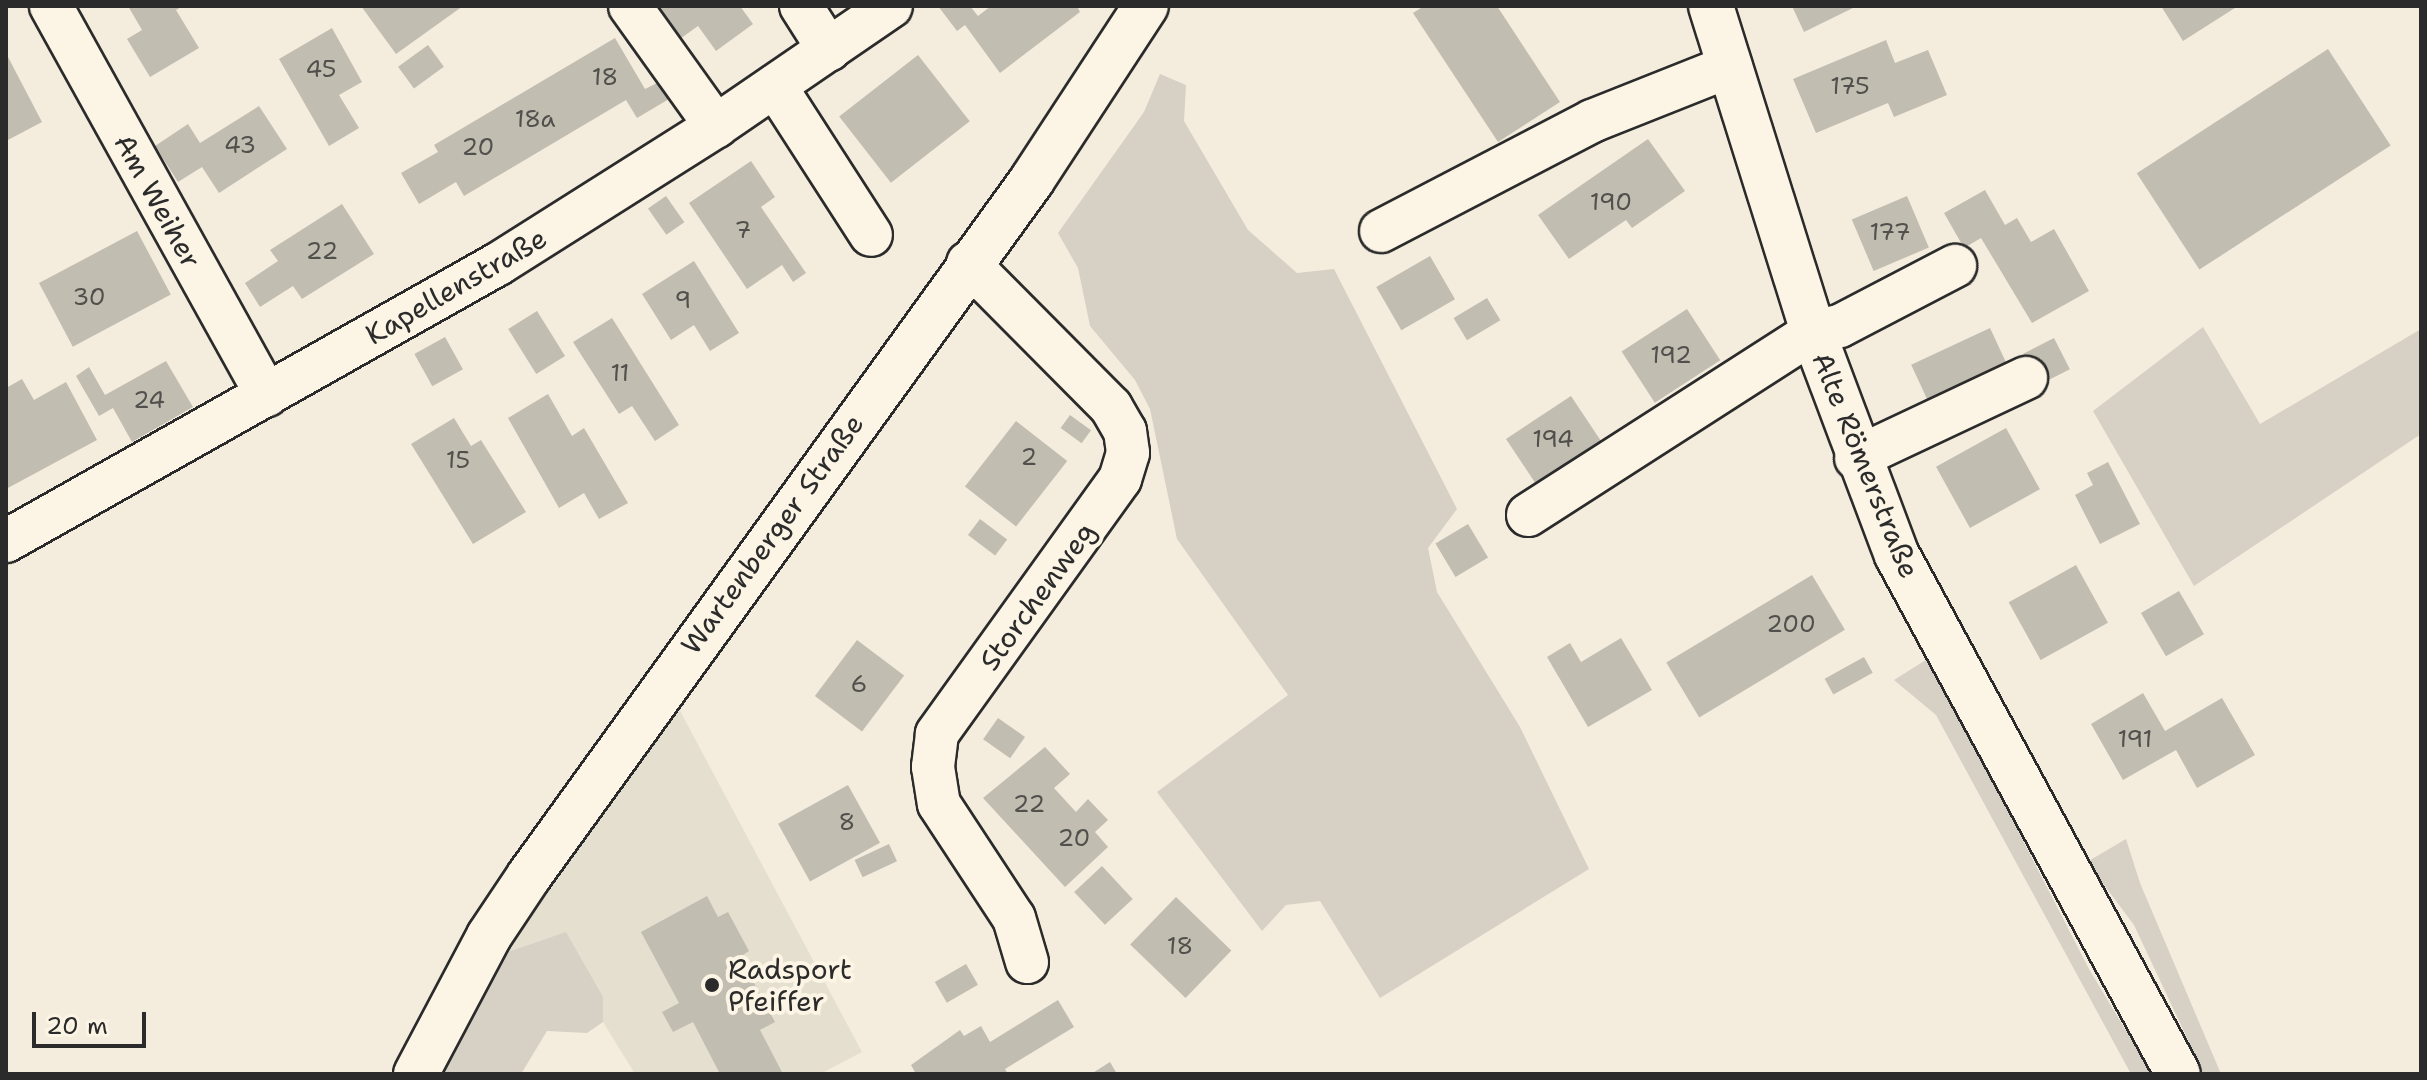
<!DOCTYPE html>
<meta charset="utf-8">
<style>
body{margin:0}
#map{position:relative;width:2427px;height:1080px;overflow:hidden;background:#f4edde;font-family:"Shantell Sans",sans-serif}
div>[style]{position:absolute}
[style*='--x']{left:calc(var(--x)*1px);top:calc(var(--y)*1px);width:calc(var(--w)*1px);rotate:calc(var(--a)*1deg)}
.built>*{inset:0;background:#e5dfd0}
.green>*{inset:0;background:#d6d1c4}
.building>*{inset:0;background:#c2bdb1;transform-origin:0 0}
.roads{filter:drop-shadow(2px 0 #2b2b2b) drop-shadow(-2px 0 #2b2b2b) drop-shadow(0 2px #2b2b2b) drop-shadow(0 -2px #2b2b2b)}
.minor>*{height:42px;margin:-21px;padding:0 21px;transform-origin:21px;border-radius:21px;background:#fcf5e5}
.major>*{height:44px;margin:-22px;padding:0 22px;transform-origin:22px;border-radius:22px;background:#fcf5e5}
.dots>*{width:22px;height:22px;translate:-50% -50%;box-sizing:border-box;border:4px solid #fcf5e5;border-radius:50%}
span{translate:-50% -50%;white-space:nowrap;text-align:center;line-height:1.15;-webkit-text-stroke:8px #fcf5e5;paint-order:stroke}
.number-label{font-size:24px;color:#51504c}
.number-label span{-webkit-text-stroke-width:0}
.street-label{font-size:28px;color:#2b2b2b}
.poi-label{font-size:28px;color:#2b2b2b}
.left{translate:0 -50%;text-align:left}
.frame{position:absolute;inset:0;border:8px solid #2b2b2b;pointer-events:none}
.scale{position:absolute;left:32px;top:1012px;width:114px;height:36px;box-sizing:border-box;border:4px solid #2b2b2b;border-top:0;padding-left:10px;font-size:24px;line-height:28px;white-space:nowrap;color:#2b2b2b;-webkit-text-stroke:6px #fcf5e5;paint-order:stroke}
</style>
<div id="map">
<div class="built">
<div style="clip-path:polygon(678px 707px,862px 1052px,820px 1074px,635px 1074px,603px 1022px,603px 997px,499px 955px)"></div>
</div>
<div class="green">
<div style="clip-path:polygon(1160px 74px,1186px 85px,1184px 121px,1248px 230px,1297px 273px,1334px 269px,1457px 509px,1428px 548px,1437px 592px,1520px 727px,1589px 869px,1380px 998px,1320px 901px,1286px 905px,1262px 931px,1157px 792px,1288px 695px,1177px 539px,1150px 409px,1135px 380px,1090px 326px,1078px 268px,1058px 233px,1144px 112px)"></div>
<div style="clip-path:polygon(2203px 327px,2260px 424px,2421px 329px,2421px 434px,2194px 586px,2093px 411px)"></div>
<div style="clip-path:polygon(1929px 658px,2089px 969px,2152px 1074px,2131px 1074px,1936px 715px,1894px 680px)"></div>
<div style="clip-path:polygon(2126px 839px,2140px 883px,2221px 1074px,2204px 1074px,2134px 925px,2087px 862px)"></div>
<div style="clip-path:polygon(566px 932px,603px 997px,603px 1022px,587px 1033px,547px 1031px,521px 1074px,436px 1074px,499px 955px)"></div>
</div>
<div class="building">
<div style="clip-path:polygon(128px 6px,183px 6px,176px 10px,199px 48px,150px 77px,127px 39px,142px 30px)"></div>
<div style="clip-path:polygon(361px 6px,463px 6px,396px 54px)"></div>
<div style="clip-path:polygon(652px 6px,740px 6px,753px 24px,716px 51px,698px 26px,677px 41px)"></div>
<div style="clip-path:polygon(938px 6px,970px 6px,978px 16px,991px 6px,1077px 6px,1080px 12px,1000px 73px,965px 25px,957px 31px)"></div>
<div style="clip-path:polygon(1424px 6px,1497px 6px,1560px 102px,1498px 142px,1413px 13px)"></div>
<div style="clip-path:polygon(1792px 6px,1857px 6px,1804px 32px)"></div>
<div style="clip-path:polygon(2161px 6px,2238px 6px,2183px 41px)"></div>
<div style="clip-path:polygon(332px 28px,362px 82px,339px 95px,359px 128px,329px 146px,279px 59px)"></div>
<div style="clip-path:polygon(615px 38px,645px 89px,659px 82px,669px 99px,637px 118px,626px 100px,464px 196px,456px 182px,419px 204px,401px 173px,438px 152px,434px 145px)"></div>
<div style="clip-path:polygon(1886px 40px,1895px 63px,1928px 50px,1947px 95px,1894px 117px,1888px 103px,1816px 133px,1793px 79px)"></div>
<div style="left:428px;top:45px;width:27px;height:37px;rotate:54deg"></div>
<div style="left:2328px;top:49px;width:115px;height:228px;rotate:57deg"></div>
<div style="left:918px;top:55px;width:84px;height:100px;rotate:52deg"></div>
<div style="clip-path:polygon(8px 57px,42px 122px,6px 141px,6px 58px)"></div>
<div style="clip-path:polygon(259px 106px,287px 149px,219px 193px,202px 167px,178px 182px,155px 146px,188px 124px,200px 143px)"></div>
<div style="clip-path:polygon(1648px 139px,1685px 191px,1632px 228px,1626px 220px,1569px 259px,1538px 215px)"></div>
<div style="clip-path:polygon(751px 161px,775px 197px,761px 207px,806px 273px,793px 282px,782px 265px,747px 289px,689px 203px)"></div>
<div style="clip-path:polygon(1985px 190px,2005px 225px,2017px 218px,2031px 242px,2054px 229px,2089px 291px,2032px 323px,1981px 238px,1964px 248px,1944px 213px)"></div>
<div style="left:666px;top:196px;width:32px;height:22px;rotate:55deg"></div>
<div style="left:1907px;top:196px;width:56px;height:60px;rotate:67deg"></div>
<div style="clip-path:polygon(342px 204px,374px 254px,302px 299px,293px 286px,260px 307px,245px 283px,278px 261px,270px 250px)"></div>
<div style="left:137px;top:231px;width:72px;height:111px;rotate:62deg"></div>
<div style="left:1430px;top:256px;width:50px;height:62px;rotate:60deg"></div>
<div style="clip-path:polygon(694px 261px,739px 333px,710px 351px,694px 325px,671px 340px,642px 294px)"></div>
<div style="left:1487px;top:298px;width:26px;height:39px;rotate:59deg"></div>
<div style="left:1687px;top:309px;width:61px;height:78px;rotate:57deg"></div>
<div style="left:537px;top:311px;width:53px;height:34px;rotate:58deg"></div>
<div style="clip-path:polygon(612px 318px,679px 425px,655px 441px,632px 406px,619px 414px,573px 342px)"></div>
<div style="left:1990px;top:328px;width:38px;height:87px;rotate:65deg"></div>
<div style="left:445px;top:337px;width:37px;height:35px;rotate:61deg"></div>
<div style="left:2054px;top:338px;width:35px;height:35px;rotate:63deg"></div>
<div style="clip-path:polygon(166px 361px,193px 407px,132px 442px,113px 408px,99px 416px,76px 376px,89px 367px,105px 395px)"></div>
<div style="clip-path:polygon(22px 379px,34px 400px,66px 382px,97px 440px,6px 489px,6px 388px)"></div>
<div style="clip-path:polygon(548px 394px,572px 436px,584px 428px,628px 503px,599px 519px,584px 493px,559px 508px,508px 418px)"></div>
<div style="clip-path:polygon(1571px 396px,1601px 441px,1554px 478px,1551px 474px,1536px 484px,1506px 439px)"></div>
<div style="left:1070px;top:415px;width:26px;height:16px;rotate:36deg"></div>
<div style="clip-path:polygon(454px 418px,471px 446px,481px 440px,526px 512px,473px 544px,411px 444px)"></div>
<div style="left:1016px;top:421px;width:65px;height:83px;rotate:38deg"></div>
<div style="left:2006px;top:428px;width:70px;height:80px;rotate:61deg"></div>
<div style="clip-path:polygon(2108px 462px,2140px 524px,2100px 544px,2075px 495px,2093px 485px,2087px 473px)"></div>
<div style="left:980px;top:519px;width:34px;height:20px;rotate:37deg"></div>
<div style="left:1468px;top:524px;width:39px;height:38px;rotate:59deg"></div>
<div style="left:2076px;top:565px;width:66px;height:77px;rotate:61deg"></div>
<div style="left:1812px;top:575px;width:64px;height:170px;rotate:59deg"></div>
<div style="left:2179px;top:591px;width:50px;height:44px;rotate:60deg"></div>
<div style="clip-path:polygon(1621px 638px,1652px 690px,1588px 727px,1547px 657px,1570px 643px,1581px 662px)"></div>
<div style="left:857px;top:640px;width:59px;height:70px;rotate:37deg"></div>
<div style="left:1864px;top:657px;width:18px;height:45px;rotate:61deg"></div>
<div style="clip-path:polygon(2143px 693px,2165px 731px,2222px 698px,2255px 755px,2197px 788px,2176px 750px,2123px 780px,2091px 724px)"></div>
<div style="left:998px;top:718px;width:33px;height:26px;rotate:35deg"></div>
<div style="clip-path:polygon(1045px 747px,1070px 774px,1054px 788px,1076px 812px,1088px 799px,1108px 820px,1095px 832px,1108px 847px,1065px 887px,983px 798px)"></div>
<div style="left:848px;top:785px;width:66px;height:80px;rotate:61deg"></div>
<div style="left:889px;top:844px;width:19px;height:38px;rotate:65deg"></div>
<div style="left:1102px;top:866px;width:45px;height:38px;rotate:47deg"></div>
<div style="clip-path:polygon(707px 896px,718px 917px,728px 912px,749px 951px,740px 957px,775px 1022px,760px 1030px,783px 1074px,720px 1074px,693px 1022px,673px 1032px,662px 1012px,679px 1003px,641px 932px)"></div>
<div style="left:1176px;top:897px;width:77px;height:66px;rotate:44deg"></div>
<div style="left:966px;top:964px;width:24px;height:36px;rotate:60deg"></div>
<div style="clip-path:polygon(1058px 1000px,1074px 1027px,1005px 1069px,1008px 1074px,916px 1074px,911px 1065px,960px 1030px,964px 1036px,981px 1026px,990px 1042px)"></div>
<div style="clip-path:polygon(1110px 1062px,1117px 1074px,1091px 1074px)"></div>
</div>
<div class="roads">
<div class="minor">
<div style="--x:51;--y:6;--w:445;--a:61"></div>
<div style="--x:630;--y:6;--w:148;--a:54.4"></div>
<div style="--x:801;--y:6;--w:52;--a:57.5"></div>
<div style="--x:775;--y:86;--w:177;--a:57.2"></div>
<div style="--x:1381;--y:231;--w:238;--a:-27.5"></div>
<div style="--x:1592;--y:121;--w:149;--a:-21.7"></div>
<div style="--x:968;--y:263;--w:203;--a:45.2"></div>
<div style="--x:1111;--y:407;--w:28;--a:60"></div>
<div style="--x:1125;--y:431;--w:22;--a:82"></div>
<div style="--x:1128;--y:453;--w:27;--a:107"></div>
<div style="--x:1120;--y:479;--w:314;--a:125.7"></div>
<div style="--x:937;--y:734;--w:33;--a:97"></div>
<div style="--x:933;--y:767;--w:37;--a:81"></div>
<div style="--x:939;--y:804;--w:136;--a:56.7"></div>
<div style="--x:1014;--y:918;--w:46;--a:73.5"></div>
<div style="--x:1856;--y:458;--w:188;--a:-25.2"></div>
<div style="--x:1528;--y:515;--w:339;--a:-32.7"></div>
<div style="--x:1813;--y:332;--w:28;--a:-13"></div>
<div style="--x:1840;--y:326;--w:130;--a:-27.6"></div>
<div style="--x:6;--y:541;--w:565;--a:-29.38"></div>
<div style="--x:498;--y:264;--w:258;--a:-32.3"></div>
<div style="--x:716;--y:126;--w:212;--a:-34.4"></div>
</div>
<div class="major">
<div style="--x:1711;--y:6;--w:342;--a:72.6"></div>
<div style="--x:1813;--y:332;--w:238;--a:69.4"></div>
<div style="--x:1897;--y:555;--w:590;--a:61.57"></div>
<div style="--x:416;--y:1074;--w:156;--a:-62.1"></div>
<div style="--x:489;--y:936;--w:72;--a:-56.3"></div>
<div style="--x:529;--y:876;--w:859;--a:-54.14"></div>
<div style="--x:1032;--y:180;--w:208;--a:-56.8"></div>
</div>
</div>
<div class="dots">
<div style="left:712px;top:985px;background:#2b2b2b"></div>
</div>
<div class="number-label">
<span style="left:321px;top:70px">45</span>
<span style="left:605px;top:78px">18</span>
<span style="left:1850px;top:87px">175</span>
<span style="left:535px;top:120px">18a</span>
<span style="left:240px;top:146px">43</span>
<span style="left:478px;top:148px">20</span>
<span style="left:1611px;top:203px">190</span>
<span style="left:743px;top:231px">7</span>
<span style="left:1890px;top:233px">177</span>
<span style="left:322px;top:252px">22</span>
<span style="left:89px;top:298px">30</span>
<span style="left:683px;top:301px">9</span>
<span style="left:1671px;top:356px">192</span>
<span style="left:620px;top:374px">11</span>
<span style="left:149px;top:401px">24</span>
<span style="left:1553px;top:440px">194</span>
<span style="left:1029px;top:458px">2</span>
<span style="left:458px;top:461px">15</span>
<span style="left:1791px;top:625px">200</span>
<span style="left:859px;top:685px">6</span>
<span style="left:2135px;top:740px">191</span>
<span style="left:1029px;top:805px">22</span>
<span style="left:847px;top:823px">8</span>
<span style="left:1074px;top:839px">20</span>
<span style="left:1180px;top:947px">18</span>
</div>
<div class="street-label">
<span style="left:158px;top:201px;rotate:61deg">Am Weiher</span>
<span style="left:456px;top:286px;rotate:-30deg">Kapellenstraße</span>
<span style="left:1866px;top:465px;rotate:68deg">Alte Römerstraße</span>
<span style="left:772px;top:534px;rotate:-54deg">Wartenberger Straße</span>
<span style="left:1037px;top:596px;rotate:-54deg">Storchenweg</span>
</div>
<div class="poi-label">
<span class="left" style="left:728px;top:985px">Radsport<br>Pfeiffer</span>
</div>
<div class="frame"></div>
<div class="scale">20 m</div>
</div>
